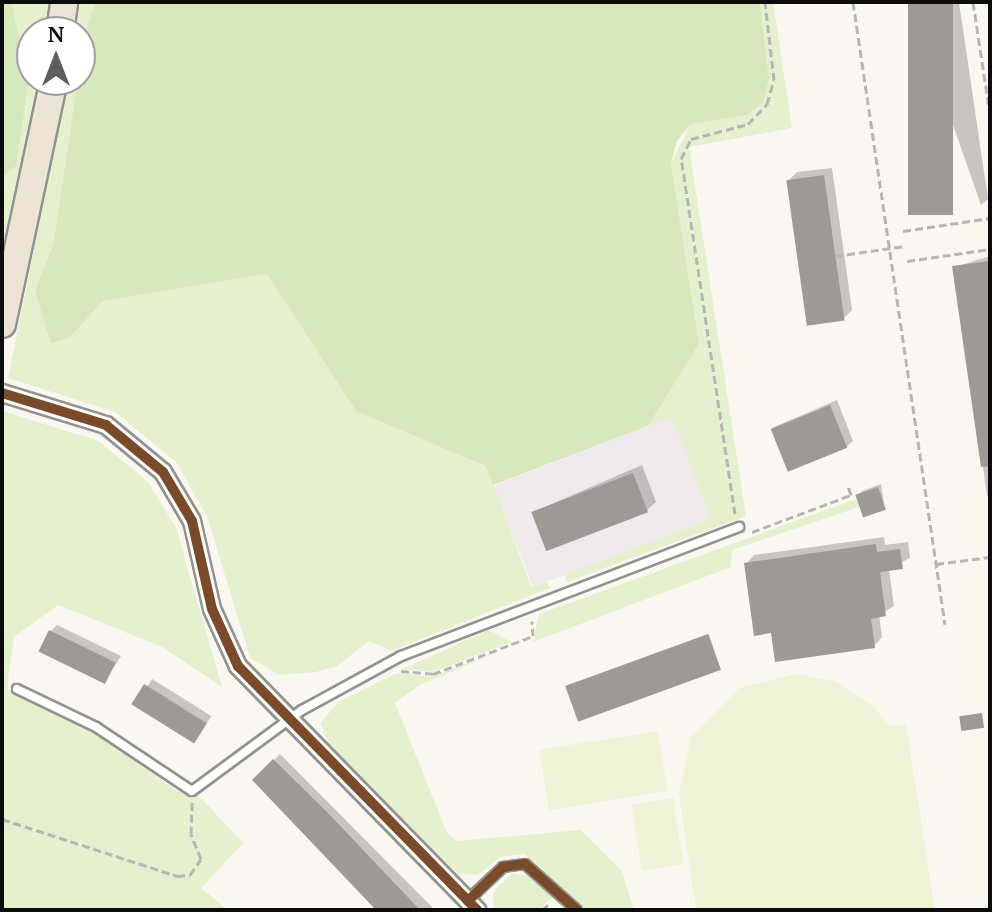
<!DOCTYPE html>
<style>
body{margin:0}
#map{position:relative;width:992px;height:912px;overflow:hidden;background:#faf7f0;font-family:"PT Serif",serif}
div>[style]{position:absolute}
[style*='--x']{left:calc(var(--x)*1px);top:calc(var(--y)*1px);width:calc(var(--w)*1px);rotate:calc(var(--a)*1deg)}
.industrial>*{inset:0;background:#f1eaed;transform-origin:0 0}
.green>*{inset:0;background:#e5f0ce}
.forest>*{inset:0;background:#d6e8bc}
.pitch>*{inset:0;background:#eff4d8;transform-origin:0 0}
.shadow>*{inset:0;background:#0003;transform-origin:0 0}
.building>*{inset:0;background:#9d9a96;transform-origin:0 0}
.path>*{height:3px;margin-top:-1.5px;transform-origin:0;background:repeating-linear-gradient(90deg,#b7b6b5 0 8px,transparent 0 12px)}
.roads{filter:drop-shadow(2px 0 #93928f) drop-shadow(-2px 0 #93928f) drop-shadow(0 2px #93928f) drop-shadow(0 -2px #93928f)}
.lane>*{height:8px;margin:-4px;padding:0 4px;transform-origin:4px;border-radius:4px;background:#fefefd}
.street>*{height:16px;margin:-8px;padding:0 8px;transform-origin:8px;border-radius:8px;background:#fefefd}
.primary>*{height:26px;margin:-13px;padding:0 13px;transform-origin:13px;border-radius:13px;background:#ece5d6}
.bus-1>*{height:10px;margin:-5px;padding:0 5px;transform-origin:5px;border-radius:5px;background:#7a4b2a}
span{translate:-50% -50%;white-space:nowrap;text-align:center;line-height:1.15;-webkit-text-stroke:8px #fff;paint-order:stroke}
.frame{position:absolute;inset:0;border:4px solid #0c0c0c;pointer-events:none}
.north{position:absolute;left:16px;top:16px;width:80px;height:80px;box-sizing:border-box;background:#fff;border:2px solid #9e9e9e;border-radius:50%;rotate:0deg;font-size:22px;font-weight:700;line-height:32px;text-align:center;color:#0c0c0c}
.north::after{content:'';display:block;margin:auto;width:28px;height:36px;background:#5f5e5c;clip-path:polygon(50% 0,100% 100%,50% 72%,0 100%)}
</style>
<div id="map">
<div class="industrial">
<div style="left:672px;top:417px;width:109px;height:191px;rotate:69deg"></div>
</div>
<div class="green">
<div style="clip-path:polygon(11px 2px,51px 2px,48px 32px,32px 32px,32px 80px,42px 80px,2px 266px,2px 177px,16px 166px)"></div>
<div style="clip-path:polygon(76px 2px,96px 2px,80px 65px,80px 32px,73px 32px)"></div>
<div style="clip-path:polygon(760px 2px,773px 2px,792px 128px,689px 147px,746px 516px,567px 582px,564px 575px,711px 519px,672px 418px,648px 426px,699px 344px,671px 163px,691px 124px,746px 115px,769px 79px)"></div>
<div style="clip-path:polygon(68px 80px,78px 80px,53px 245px,35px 291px,69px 338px,103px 301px,267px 274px,356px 411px,487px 466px,531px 587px,547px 582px,550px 588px,391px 651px,369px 641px,337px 666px,316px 672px,279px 675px,250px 658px,208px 519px,177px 463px,115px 412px,8px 378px)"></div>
<div style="clip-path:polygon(2px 411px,99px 441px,148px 482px,176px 528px,222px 687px,162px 647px,58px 605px,14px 637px,7px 689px,92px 731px,178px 792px,200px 797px,243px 843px,201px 888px,228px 910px,2px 910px)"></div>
<div style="clip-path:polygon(856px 499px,859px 507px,732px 550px,731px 567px,533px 642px,539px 614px)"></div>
<div style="clip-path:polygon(489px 630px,511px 642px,433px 672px,403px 669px)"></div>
<div style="clip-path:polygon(513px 646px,420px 685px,395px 703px,447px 833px,456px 841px,581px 830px,622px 871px,634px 910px,588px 910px,525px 854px,500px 857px,478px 875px,458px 874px,326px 740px,321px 723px,337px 703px,397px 673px,431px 677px)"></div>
<div style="clip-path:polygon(513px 873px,527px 876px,553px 897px,538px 910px,494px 910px,493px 892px)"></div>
</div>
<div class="forest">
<div style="clip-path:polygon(2px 2px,11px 2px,29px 79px,16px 166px,2px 177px)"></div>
<div style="clip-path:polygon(96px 2px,760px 2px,769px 79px,763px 102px,746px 115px,691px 124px,677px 141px,671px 163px,699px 344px,648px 426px,493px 485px,486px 466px,356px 411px,267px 274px,103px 301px,69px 338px,51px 343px,35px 291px,53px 245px,85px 32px)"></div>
</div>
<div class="pitch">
<div style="clip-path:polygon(797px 674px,834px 681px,872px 705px,890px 726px,906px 724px,935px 910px,696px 910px,679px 794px,691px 737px,739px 688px)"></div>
<div style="left:658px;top:731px;width:61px;height:120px;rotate:81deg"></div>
<div style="left:673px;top:798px;width:67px;height:42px;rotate:81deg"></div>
</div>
<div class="shadow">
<div style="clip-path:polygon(910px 2px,959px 2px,988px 199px,981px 205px)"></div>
<div style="clip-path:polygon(832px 168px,852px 310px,843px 319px,788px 181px,797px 172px)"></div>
<div style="clip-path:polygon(990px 256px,990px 496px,987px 496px,955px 267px)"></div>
<div style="clip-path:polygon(837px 400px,853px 441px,846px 447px,772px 428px)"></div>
<div style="clip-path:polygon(642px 465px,656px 502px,647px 510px,533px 512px)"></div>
<div style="clip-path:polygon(881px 484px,885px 509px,858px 495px,862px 491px)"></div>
<div style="clip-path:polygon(884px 537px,885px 545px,908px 542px,910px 558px,889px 569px,894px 606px,879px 615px,882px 637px,874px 646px,773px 631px,746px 564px,754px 555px)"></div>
<div style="clip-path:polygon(57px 625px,121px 656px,105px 682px,51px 631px)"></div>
<div style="clip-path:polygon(709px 634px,720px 669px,570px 686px)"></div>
<div style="left:152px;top:679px;width:70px;height:31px;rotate:32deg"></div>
<div style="clip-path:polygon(280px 754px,435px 910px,381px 910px,255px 780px)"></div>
</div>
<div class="building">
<div style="left:908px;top:2px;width:45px;height:213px"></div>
<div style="left:824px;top:175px;width:147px;height:38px;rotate:82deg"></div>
<div style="clip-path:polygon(990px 261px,990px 466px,981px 467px,952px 266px)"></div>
<div style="left:830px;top:405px;width:46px;height:64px;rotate:68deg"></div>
<div style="left:633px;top:473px;width:42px;height:109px;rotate:69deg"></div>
<div style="left:878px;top:487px;width:24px;height:24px;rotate:71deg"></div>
<div style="clip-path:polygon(876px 544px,877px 552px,900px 549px,903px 569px,880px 572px,886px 616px,871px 619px,875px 648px,775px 662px,771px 633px,754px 636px,744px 563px)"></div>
<div style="left:49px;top:630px;width:74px;height:24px;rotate:26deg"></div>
<div style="left:708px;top:634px;width:38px;height:152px;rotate:70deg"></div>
<div style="left:144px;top:684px;width:74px;height:24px;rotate:32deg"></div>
<div style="left:982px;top:713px;width:15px;height:23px;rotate:82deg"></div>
<div style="clip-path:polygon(273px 759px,328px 813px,420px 910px,376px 910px,252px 780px)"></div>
</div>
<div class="path">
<div style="--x:853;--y:2;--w:629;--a:81.59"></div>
<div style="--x:973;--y:2;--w:114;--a:81.4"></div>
<div style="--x:903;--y:231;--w:88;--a:-8.5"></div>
<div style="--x:835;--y:256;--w:71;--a:-8.1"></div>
<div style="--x:907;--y:261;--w:84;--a:-8.2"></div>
<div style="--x:735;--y:514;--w:359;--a:-98.6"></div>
<div style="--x:681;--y:159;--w:22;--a:-63"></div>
<div style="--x:691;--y:139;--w:59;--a:-14.7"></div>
<div style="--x:748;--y:124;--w:28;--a:-46"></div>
<div style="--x:767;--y:104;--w:25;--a:-74"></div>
<div style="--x:774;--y:80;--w:79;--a:-96.6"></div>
<div style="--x:752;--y:532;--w:106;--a:-20.5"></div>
<div style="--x:851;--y:495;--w:9;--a:-108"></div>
<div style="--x:936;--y:564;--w:54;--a:-7.4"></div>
<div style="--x:401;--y:671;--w:32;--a:5"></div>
<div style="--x:433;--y:674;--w:107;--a:-20.8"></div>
<div style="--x:533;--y:636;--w:15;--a:-94"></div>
<div style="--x:2;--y:819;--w:184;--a:18"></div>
<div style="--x:177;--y:876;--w:13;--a:-4"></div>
<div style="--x:190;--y:875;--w:19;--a:-55"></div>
<div style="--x:201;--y:859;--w:27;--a:-112"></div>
<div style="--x:191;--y:834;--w:32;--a:-88"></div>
<div style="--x:542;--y:910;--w:12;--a:-42"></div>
</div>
<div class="roads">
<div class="lane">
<div style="--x:17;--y:689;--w:88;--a:25.7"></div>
<div style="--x:96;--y:727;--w:115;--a:33.7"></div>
<div style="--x:192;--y:791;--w:137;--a:-36.4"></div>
<div style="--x:302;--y:710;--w:113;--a:-28.6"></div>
<div style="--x:401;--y:656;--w:362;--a:-20.9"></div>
<div style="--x:468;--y:900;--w:48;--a:-43.3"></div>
<div style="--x:503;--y:867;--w:22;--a:-8"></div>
<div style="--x:525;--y:864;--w:69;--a:41.5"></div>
</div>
<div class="street">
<div style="--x:2;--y:393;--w:109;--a:17.1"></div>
<div style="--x:106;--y:425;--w:74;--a:39.5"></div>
<div style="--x:163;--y:472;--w:57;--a:59.4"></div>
<div style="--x:192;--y:521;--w:90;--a:77.2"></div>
<div style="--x:212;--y:609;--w:63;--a:65.5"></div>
<div style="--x:238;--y:666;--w:342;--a:45.6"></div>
</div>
<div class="primary">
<div style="--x:60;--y:32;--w:30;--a:-82"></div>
<div style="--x:2;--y:324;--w:249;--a:-78"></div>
</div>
</div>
<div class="bus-1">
<div style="--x:2;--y:393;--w:109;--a:17.1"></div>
<div style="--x:106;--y:425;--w:74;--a:39.5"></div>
<div style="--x:163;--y:472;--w:57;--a:59.4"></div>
<div style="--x:192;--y:521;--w:90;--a:77.2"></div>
<div style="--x:212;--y:609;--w:63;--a:65.5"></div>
<div style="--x:238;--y:666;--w:342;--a:45.6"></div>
<div style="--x:468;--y:901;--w:49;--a:-44.2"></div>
<div style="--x:503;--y:867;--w:22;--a:-8"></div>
<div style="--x:525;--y:864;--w:69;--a:41.5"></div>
</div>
<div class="frame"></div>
<div class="north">N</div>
</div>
